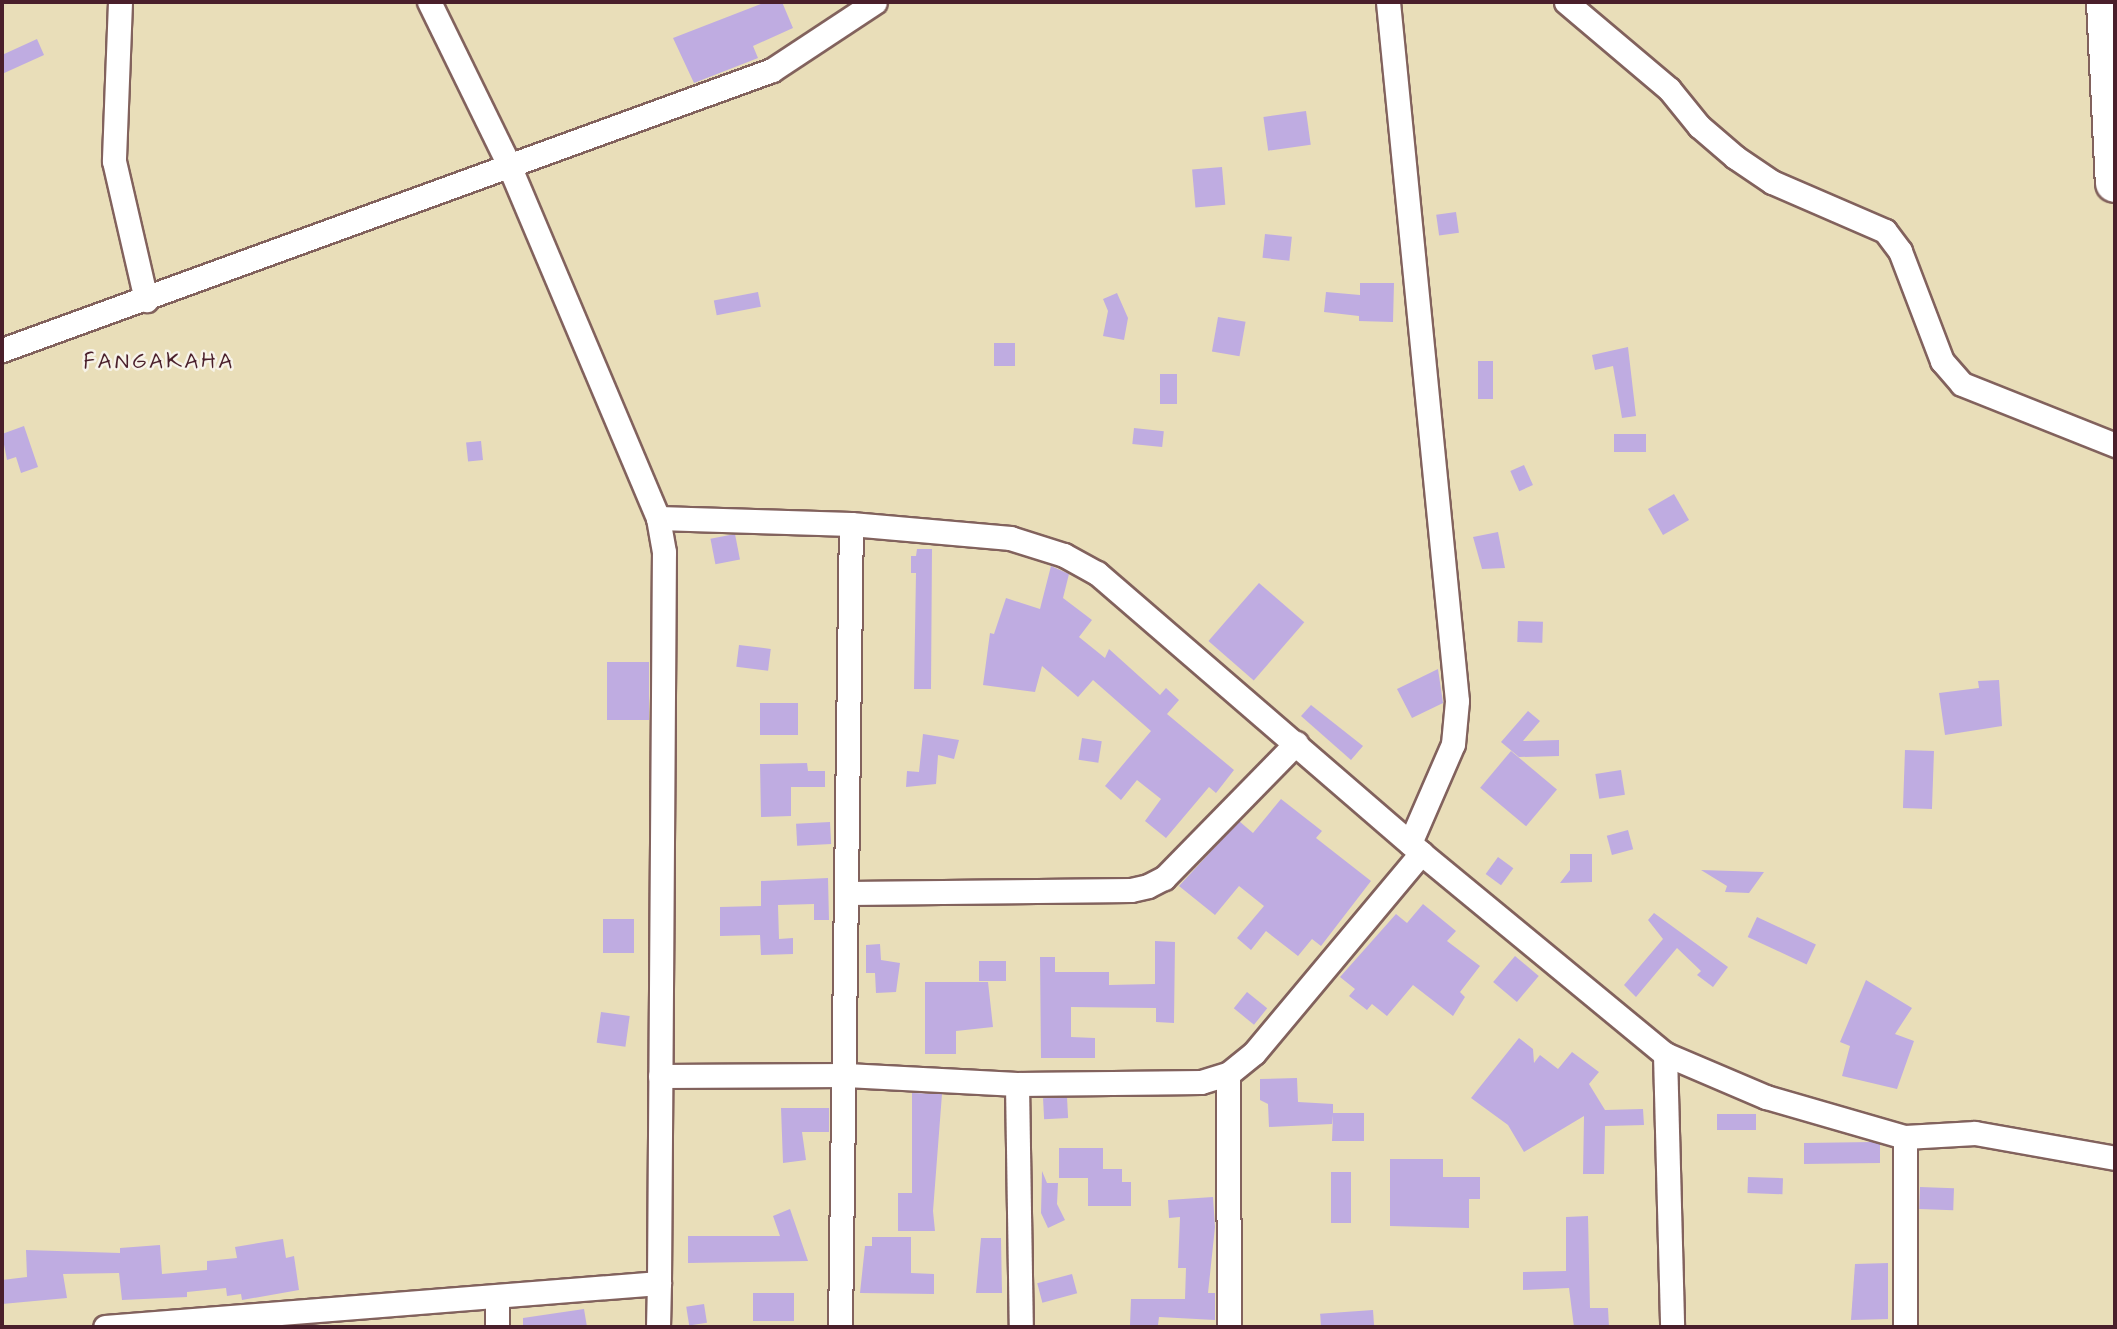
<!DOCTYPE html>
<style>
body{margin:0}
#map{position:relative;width:2117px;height:1329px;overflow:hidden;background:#e9deb9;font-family:Mynerve,sans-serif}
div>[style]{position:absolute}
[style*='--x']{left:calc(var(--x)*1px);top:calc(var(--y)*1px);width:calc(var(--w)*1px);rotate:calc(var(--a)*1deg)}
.building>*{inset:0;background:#bface1;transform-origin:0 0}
.roads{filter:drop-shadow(2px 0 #82625d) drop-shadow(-2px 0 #82625d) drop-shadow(0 2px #82625d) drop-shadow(0 -2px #82625d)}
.minor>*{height:23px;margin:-11.5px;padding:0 11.5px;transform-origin:11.5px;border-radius:11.5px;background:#fff}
.trunk>*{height:38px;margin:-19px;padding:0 19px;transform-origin:19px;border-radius:19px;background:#fff}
span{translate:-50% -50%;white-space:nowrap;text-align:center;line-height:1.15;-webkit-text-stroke:5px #f7f3e8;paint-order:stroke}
.neighbourhood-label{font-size:23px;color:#4a1f2b;letter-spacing:2px}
.frame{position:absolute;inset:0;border:4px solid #4a1f2b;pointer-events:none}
</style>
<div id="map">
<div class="building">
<div style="clip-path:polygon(766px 2px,782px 2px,793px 28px,753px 46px,758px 58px,694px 83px,673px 38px)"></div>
<div style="clip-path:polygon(37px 39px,44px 55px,2px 74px,2px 55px)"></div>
<div style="left:1306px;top:111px;width:34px;height:43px;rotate:82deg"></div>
<div style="left:1222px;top:167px;width:38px;height:30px;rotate:85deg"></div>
<div style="left:1456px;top:212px;width:21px;height:20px;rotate:82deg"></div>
<div style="left:1265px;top:234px;width:27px;height:24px;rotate:6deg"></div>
<div style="clip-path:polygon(1360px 283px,1394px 283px,1393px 322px,1359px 321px,1359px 316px,1324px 312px,1326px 292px,1360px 295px)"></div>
<div style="left:758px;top:292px;width:15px;height:45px;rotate:79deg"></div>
<div style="clip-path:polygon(1117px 293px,1128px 318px,1124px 340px,1103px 336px,1108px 311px,1103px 299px)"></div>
<div style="left:1218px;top:317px;width:28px;height:35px;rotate:10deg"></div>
<div style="left:1015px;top:343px;width:23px;height:21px;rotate:90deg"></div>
<div style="clip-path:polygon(1628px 347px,1636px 416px,1622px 418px,1613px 366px,1595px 370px,1592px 355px)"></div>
<div style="left:1478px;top:361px;width:15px;height:38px"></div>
<div style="left:1160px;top:374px;width:17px;height:30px"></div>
<div style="clip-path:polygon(24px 426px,38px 467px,21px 473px,16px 457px,7px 460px,2px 434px)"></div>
<div style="left:1134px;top:428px;width:30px;height:16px;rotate:6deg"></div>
<div style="left:1614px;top:434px;width:32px;height:18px"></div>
<div style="left:481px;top:441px;width:19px;height:15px;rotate:84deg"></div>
<div style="left:1524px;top:465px;width:22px;height:15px;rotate:66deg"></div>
<div style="left:1674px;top:494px;width:30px;height:30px;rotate:60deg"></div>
<div style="clip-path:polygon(1498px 532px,1505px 568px,1482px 569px,1473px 537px)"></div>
<div style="left:735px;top:534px;width:26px;height:25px;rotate:79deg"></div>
<div style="clip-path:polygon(917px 549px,932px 549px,931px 689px,914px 689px,916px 573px,911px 573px,911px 556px,916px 556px)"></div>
<div style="clip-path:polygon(1051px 566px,1069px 574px,1063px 598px,1092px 620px,1079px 637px,1105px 658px,1109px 649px,1160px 695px,1166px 688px,1179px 700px,1167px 714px,1234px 770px,1216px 793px,1209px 787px,1166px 838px,1145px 821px,1161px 799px,1137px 780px,1121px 800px,1105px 786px,1151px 731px,1093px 680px,1078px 697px,1042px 666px,1035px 692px,983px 685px,990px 633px,994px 634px,1006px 598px,1040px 609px)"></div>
<div style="left:1259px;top:583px;width:60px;height:77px;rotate:41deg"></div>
<div style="left:1518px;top:621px;width:25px;height:21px;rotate:2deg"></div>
<div style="left:739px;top:645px;width:32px;height:22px;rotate:7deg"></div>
<div style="left:607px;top:662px;width:42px;height:58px"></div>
<div style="clip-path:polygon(1438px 669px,1443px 703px,1412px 718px,1397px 689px)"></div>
<div style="clip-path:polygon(1999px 680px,2002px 726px,1945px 735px,1939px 693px,1979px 688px,1978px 681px)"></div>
<div style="left:760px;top:703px;width:38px;height:32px"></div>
<div style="clip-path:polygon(1311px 705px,1363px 746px,1351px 760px,1301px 716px)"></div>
<div style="clip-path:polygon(1528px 711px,1540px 721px,1523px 741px,1559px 740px,1559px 756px,1519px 757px,1501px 742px)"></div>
<div style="clip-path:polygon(923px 734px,959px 740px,954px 759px,938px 755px,936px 784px,906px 787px,907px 771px,919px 772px)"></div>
<div style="left:1082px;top:738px;width:20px;height:22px;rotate:9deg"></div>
<div style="left:1905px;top:750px;width:29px;height:58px;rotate:2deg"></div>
<div style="left:1511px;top:751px;width:60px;height:48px;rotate:40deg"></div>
<div style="clip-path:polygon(807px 763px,808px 771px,825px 771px,825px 787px,791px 787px,791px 816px,761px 817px,760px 764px)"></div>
<div style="left:1621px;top:770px;width:25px;height:26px;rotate:81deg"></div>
<div style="clip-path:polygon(1281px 799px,1322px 831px,1316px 838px,1371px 881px,1321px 946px,1312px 939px,1298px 956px,1266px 931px,1251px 950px,1237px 938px,1264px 906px,1239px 886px,1215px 915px,1179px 886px,1239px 821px,1253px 833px)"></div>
<div style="left:830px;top:822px;width:22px;height:34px;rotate:87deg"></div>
<div style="left:1628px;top:830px;width:20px;height:22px;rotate:75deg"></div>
<div style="clip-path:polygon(1570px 854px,1592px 854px,1592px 882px,1560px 883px,1570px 870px)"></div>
<div style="left:1498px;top:857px;width:19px;height:21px;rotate:36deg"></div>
<div style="clip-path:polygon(1701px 870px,1764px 872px,1749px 893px,1725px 892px,1727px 886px)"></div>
<div style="clip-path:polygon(828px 878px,829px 920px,814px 920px,814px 904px,778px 905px,779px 939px,793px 938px,793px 954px,761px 955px,760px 935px,720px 936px,720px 907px,761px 906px,761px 881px)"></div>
<div style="clip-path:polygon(1423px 904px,1456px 931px,1447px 941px,1480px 966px,1460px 992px,1465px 997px,1453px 1016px,1413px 985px,1387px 1016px,1372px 1004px,1367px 1010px,1349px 996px,1355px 989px,1340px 977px,1396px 914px,1407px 923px)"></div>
<div style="clip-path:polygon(1654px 913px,1728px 967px,1713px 987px,1697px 975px,1701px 971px,1677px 948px,1636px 997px,1624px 985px,1663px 939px,1648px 920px)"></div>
<div style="left:1757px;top:917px;width:65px;height:22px;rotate:25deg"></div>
<div style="left:634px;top:919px;width:34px;height:31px;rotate:90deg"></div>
<div style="clip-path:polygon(1155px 941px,1175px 942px,1174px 1023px,1156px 1022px,1156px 1008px,1071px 1007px,1071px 1037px,1095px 1038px,1095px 1058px,1041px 1058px,1040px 957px,1055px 957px,1055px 972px,1109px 972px,1109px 985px,1155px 984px)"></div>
<div style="clip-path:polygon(880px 944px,881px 960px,900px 963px,896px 992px,876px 993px,875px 973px,866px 973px,866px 945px)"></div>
<div style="left:1515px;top:956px;width:31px;height:34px;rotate:40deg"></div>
<div style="left:979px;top:961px;width:27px;height:20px"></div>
<div style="clip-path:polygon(1866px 980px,1912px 1008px,1895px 1034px,1914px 1041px,1897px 1089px,1842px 1076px,1850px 1046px,1840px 1042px)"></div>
<div style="clip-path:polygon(925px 982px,988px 982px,993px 1027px,956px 1031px,956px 1054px,925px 1054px)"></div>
<div style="left:1247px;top:992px;width:26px;height:21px;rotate:39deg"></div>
<div style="left:601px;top:1012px;width:29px;height:31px;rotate:8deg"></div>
<div style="clip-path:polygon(1519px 1038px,1533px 1049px,1534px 1063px,1540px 1055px,1558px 1069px,1572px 1052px,1599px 1072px,1589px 1084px,1605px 1110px,1643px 1109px,1644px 1125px,1605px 1126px,1604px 1174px,1583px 1174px,1584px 1116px,1524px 1152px,1508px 1125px,1471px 1098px)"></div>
<div style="clip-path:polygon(1297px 1078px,1298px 1102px,1333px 1104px,1333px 1113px,1364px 1113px,1364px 1141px,1332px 1141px,1333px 1115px,1332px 1124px,1269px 1127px,1268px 1104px,1260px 1100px,1260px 1079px)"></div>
<div style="clip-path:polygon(912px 1093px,942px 1094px,933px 1211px,935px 1231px,898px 1231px,898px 1193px,912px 1193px)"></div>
<div style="left:1067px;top:1097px;width:21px;height:24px;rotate:87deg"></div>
<div style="clip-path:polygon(781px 1108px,829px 1108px,829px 1132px,802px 1132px,806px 1160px,783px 1163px)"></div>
<div style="left:1756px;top:1114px;width:16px;height:39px;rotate:90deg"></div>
<div style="clip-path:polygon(1872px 1142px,1880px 1144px,1880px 1163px,1804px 1164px,1804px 1143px)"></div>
<div style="clip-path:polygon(1059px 1148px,1103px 1148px,1103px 1169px,1122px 1169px,1122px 1182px,1131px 1182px,1131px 1206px,1088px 1206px,1088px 1178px,1059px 1178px)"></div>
<div style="clip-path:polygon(1390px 1159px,1443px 1159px,1443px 1177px,1480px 1177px,1480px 1199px,1469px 1199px,1469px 1228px,1390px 1226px)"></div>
<div style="clip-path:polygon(1042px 1171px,1047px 1183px,1058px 1183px,1057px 1204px,1065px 1220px,1048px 1228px,1041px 1213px)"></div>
<div style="left:1331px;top:1172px;width:20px;height:51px"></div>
<div style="left:1748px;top:1177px;width:35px;height:16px;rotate:2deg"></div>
<div style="left:1920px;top:1187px;width:34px;height:22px;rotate:2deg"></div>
<div style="clip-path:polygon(1213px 1197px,1215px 1227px,1208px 1293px,1215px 1293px,1215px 1320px,1159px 1317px,1158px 1325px,1130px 1325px,1131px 1299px,1185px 1299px,1186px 1268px,1178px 1268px,1180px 1217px,1169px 1218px,1168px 1200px)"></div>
<div style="clip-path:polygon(790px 1209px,808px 1261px,688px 1263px,688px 1236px,780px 1236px,773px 1216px)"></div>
<div style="clip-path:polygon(1588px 1216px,1590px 1308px,1608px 1308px,1609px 1327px,1574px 1327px,1569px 1288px,1523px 1290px,1523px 1272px,1566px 1271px,1566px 1217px)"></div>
<div style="clip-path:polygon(872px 1237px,911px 1237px,911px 1273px,934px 1274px,934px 1294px,860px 1293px,865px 1246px,872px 1246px)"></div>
<div style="clip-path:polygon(981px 1238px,1001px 1238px,1002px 1293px,976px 1293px)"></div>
<div style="clip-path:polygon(283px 1239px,286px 1258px,294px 1256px,299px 1290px,242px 1300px,241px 1294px,227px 1296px,226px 1288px,187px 1292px,187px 1297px,122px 1300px,119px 1273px,63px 1274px,67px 1298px,2px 1304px,2px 1280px,27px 1277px,26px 1250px,120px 1253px,120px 1248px,160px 1245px,162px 1274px,207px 1270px,207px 1261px,237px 1258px,235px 1247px)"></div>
<div style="clip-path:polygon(1888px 1263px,1888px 1319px,1851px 1320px,1855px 1264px)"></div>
<div style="left:1072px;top:1274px;width:20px;height:36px;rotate:75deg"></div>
<div style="left:794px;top:1293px;width:28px;height:41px;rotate:90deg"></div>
<div style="left:704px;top:1304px;width:19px;height:18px;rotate:81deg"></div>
<div style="clip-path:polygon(584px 1309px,587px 1327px,523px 1327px,523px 1318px)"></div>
<div style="left:1373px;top:1310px;width:16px;height:53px;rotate:86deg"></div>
</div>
<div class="roads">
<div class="minor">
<div style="--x:120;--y:2;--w:159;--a:92.2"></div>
<div style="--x:114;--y:161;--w:143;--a:77"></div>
<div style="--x:1388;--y:2;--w:702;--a:84.36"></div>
<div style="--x:1457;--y:701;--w:43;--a:95.3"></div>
<div style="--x:1453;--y:744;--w:108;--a:113.5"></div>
<div style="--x:1566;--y:2;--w:135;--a:40.2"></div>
<div style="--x:1669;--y:89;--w:48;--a:51"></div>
<div style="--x:1699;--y:126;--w:48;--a:40.7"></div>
<div style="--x:1735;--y:157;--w:45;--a:34"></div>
<div style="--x:1772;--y:182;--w:123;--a:23.4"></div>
<div style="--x:1885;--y:231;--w:25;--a:53"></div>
<div style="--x:1900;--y:251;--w:118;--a:69.1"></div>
<div style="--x:1942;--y:361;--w:30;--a:49"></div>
<div style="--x:1962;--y:384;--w:165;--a:21.7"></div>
<div style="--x:2;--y:350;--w:819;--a:-19.98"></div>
<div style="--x:772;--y:70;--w:123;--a:-33.4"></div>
<div style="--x:658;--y:518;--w:193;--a:1.8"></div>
<div style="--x:851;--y:524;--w:160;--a:5"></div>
<div style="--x:1010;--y:538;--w:57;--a:17.5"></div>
<div style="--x:1064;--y:555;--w:38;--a:29"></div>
<div style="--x:1097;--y:573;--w:428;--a:40.8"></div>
<div style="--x:1421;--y:853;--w:316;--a:39.5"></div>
<div style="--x:1665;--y:1054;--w:110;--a:23.1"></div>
<div style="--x:1766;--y:1097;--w:145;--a:16.1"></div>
<div style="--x:1905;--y:1137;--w:70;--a:-3.3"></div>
<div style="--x:1975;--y:1133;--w:142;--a:10.1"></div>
<div style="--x:848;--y:893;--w:283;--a:-0.6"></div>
<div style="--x:1131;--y:890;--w:17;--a:-13"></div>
<div style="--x:1148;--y:886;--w:18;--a:-27"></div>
<div style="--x:1164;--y:878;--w:189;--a:-45.6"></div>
<div style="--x:1665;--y:1054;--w:273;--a:88.5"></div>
<div style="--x:1228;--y:1074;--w:253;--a:89.8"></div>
<div style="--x:660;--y:1076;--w:186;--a:-0.3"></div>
<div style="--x:846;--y:1075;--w:171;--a:3"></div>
<div style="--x:1017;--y:1084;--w:184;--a:-0.6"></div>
<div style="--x:1201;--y:1082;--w:28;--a:-17"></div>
<div style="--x:1228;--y:1074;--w:33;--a:-39"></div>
<div style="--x:1254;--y:1053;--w:261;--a:-50.1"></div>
<div style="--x:1017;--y:1084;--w:243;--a:89.1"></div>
<div style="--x:497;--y:1297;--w:30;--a:90"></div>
<div style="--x:105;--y:1327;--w:556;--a:-4.54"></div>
<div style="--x:659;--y:1283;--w:731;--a:-89.61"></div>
<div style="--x:664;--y:552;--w:35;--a:-100"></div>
<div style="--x:658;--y:518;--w:381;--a:-112.9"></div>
<div style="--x:510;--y:167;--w:184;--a:-116.1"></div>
<div style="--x:658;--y:1327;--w:44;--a:-88.7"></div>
<div style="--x:840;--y:1327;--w:803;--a:-89.22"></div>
<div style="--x:1905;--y:1327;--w:190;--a:-90"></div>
</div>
<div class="trunk">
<div style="--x:2106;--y:2;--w:181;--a:87.2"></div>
</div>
</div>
<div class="neighbourhood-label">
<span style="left:159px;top:362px">FANGAKAHA</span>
</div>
<div class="frame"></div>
</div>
